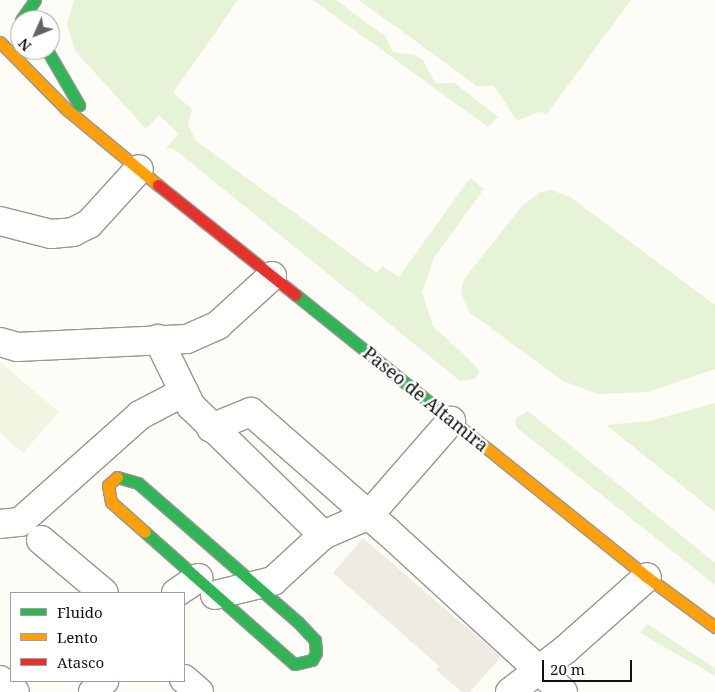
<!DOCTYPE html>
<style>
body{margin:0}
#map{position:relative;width:715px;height:692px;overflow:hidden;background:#fdfcf7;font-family:"Noto Serif",serif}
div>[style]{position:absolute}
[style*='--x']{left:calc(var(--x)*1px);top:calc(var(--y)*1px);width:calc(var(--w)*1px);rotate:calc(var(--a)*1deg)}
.green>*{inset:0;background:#e7f3d7}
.pitch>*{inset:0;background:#f0f6e1}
.plaza>*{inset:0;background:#edebe2}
.roads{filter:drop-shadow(1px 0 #979795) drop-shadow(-1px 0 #979795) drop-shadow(0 1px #979795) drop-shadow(0 -1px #979795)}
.street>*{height:28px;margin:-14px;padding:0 14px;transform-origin:14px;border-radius:14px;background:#fffffe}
.fast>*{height:11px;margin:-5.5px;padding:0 5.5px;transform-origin:5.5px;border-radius:5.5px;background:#30b455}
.slow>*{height:11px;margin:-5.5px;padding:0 5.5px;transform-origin:5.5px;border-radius:5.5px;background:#ff9f0a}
.jam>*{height:11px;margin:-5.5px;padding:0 5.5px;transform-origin:5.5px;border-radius:5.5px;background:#e5322d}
span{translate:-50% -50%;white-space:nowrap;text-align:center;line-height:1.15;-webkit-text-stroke:5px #fff;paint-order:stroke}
.street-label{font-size:18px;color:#111}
.legend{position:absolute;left:10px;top:592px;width:175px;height:90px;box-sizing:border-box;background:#fff;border:1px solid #a0a0a0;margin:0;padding:6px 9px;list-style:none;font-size:15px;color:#111}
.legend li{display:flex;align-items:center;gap:10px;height:25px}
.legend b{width:25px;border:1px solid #a0a0a0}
.north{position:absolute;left:10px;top:10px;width:50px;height:50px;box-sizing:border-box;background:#fff;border:1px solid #a0a0a0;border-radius:50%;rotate:226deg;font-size:14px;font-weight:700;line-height:20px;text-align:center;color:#111}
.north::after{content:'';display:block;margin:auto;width:18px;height:22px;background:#646362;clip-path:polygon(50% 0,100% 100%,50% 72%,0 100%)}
.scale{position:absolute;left:542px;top:660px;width:90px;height:22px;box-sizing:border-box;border:2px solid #111;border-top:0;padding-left:6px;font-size:15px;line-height:18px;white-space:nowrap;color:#111;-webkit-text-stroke:4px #fff;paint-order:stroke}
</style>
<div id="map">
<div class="green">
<div style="clip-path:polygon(74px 0,238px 0,173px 93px,192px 109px,188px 125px,196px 141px,377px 273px,382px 266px,399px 277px,470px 178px,484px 189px,434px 258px,422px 292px,433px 326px,475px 365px,479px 372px,475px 379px,460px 381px,174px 149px,166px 148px,179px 134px,159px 115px,146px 129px,75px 51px,67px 24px)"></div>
<div style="clip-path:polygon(313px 0,336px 0,386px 37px,393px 52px,415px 55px,423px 60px,435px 83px,455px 83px,498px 117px,488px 127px)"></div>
<div style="clip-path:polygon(359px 0,631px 0,546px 115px,541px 111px,517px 121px,494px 86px,477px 86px)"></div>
<div style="clip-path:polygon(551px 190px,570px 197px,715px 305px,715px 369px,648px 392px,598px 394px,563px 381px,469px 312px,461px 292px,464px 279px,523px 205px,541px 192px)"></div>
<div style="clip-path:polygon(715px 403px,715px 512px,606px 425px,650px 421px)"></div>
<div style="clip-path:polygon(528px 411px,715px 563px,715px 585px,516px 427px,516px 418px)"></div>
<div style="clip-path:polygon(647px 624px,715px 668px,715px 676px,640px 633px)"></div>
</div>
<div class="pitch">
<div style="clip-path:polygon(0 362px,59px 412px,23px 453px,0 433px)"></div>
</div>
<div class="plaza">
<div style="clip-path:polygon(363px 538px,501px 657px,470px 692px,462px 692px,436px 670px,439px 666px,333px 573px)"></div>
</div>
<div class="roads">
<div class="street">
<div style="--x:0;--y:221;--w:53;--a:14.3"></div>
<div style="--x:51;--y:234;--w:22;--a:-5"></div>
<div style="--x:73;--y:232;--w:18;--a:-27"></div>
<div style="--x:89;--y:224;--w:74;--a:-47.7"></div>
<div style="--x:158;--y:339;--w:75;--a:63.8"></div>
<div style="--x:191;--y:406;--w:185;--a:44.3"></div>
<div style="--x:0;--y:342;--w:18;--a:16"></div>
<div style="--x:17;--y:347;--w:170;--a:-2.7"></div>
<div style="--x:187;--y:339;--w:34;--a:-24"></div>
<div style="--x:218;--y:325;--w:73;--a:-42.2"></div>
<div style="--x:211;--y:428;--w:43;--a:-21.8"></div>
<div style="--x:251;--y:412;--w:179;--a:41.2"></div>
<div style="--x:386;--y:530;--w:240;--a:42.5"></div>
<div style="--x:0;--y:524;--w:20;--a:-6"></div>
<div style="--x:20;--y:522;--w:161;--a:-41.7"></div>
<div style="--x:140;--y:415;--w:50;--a:-27.6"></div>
<div style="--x:41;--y:540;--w:82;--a:40.1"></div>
<div style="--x:176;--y:593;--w:27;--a:-34"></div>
<div style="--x:215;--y:595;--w:60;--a:-13.6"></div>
<div style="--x:273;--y:581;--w:68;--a:-42.6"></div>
<div style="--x:323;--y:535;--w:50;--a:-23.5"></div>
<div style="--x:369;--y:515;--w:125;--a:-48.9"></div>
<div style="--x:184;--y:679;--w:20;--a:41"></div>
<div style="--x:0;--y:680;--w:19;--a:39"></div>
<div style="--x:93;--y:692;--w:16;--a:-45"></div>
<div style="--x:510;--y:692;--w:71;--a:-37.5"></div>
<div style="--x:566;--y:649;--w:108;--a:-41.6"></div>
</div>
<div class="fast">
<div style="--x:21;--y:20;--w:24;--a:-55"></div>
<div style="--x:47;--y:50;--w:64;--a:59.8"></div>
<div style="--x:296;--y:295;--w:241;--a:38.8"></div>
<div style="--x:117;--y:477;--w:22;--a:16"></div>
<div style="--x:138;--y:483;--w:212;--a:41"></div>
<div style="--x:298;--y:622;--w:25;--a:47"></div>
<div style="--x:315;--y:640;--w:13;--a:86"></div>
<div style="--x:316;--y:653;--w:8;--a:120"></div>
<div style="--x:312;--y:660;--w:18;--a:167"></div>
<div style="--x:294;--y:664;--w:199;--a:-138.5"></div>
</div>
<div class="slow">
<div style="--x:0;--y:42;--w:94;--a:45.4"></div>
<div style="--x:66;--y:109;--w:119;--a:39.6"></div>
<div style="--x:484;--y:446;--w:209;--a:38.8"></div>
<div style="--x:647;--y:577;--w:84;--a:36.3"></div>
<div style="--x:117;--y:477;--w:12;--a:138"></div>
<div style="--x:108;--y:485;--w:17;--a:80"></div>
<div style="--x:111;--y:502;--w:45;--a:41.4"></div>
</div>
<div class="jam">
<div style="--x:158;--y:185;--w:176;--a:38.6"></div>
</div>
</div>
<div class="street-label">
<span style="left:426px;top:399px;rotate:39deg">Paseo de Altamira</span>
</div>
<ul class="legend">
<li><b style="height:6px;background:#30b455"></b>Fluido</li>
<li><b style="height:6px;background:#ff9f0a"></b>Lento</li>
<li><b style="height:6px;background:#e5322d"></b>Atasco</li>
</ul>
<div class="north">N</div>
<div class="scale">20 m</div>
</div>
